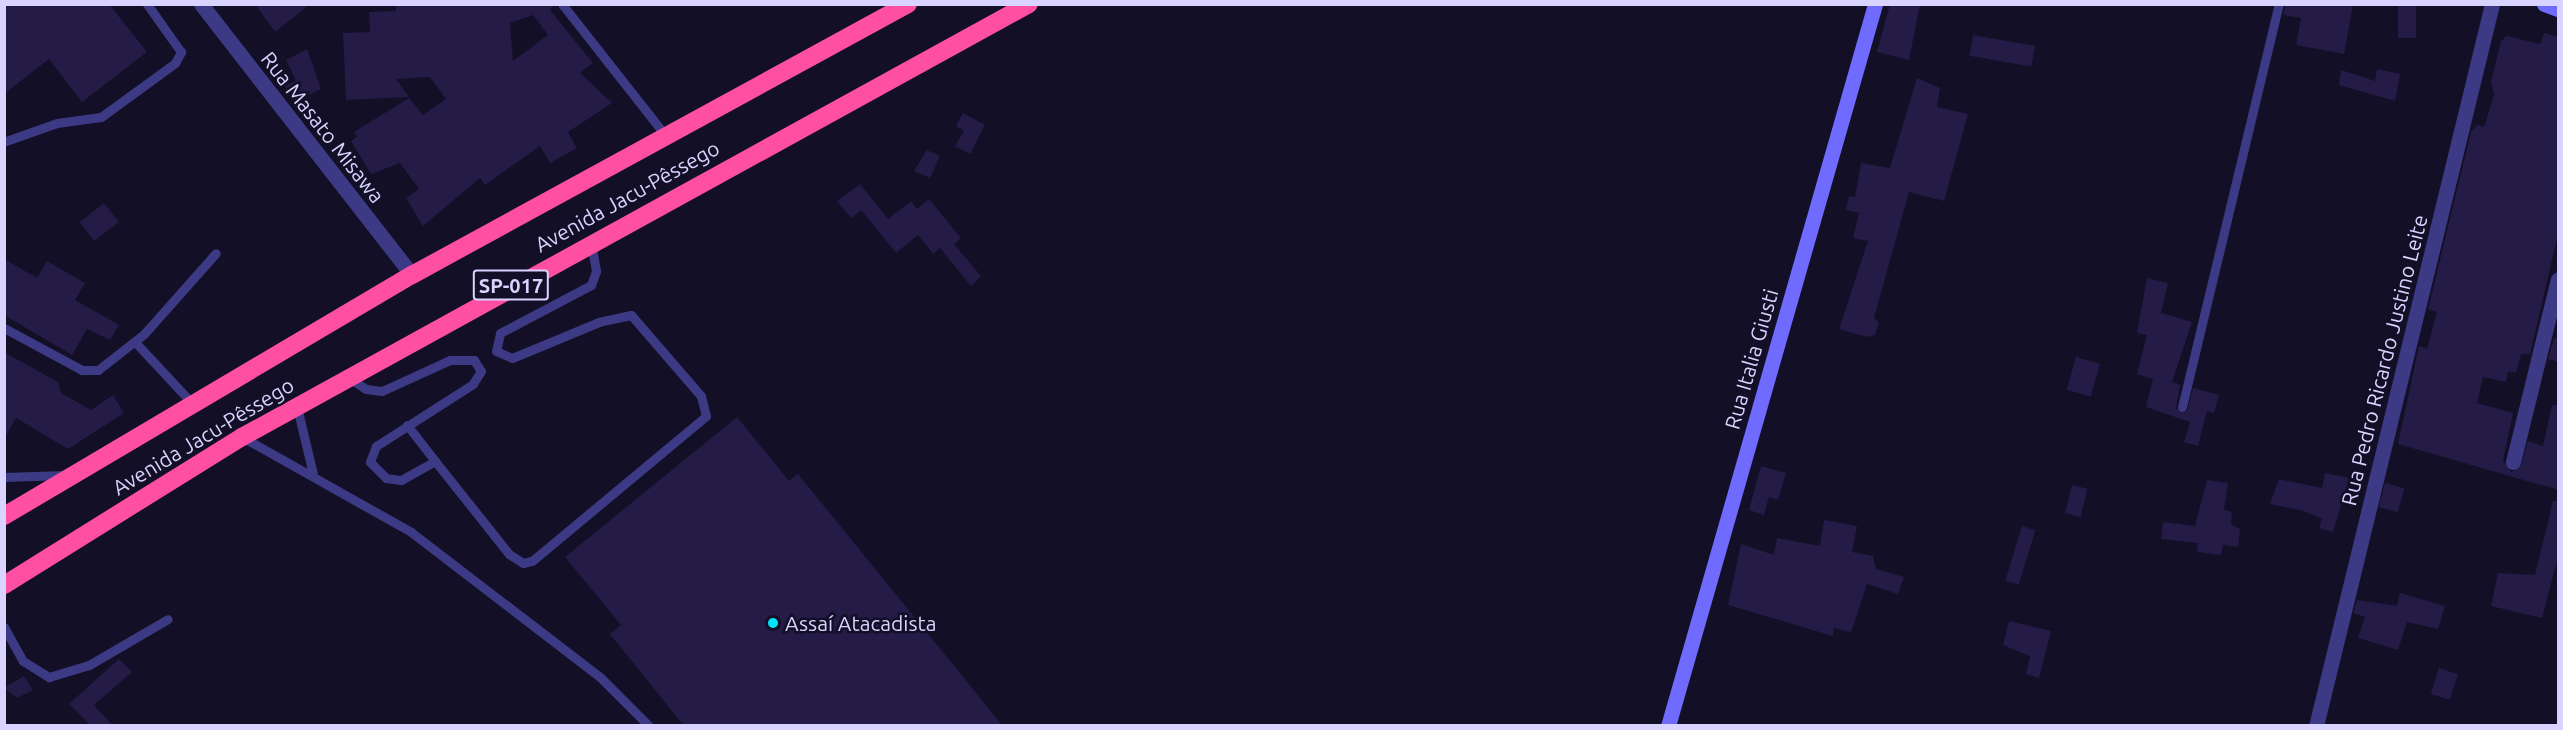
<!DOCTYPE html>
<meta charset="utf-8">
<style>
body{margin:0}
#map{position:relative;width:2563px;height:730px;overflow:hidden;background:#130f26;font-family:Ubuntu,sans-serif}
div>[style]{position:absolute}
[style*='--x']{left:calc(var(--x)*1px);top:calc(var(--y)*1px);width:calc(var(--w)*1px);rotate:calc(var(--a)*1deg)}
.building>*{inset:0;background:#241b47;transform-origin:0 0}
.lane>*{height:9px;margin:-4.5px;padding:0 4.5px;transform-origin:4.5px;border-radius:4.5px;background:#3d3a85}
.street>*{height:15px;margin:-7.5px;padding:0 7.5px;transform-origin:7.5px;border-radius:7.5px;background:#3d3a85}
.secondary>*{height:15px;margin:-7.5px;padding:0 7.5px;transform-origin:7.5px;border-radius:7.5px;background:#6f6bff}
.highway>*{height:18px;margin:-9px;padding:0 9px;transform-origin:9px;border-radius:9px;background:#ff4fa3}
.dots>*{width:16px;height:16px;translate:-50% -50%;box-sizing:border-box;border:3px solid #130f26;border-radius:50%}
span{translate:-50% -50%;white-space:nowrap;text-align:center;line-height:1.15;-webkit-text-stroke:5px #130f26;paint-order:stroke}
.shield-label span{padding:2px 4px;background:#130f26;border:2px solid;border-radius:4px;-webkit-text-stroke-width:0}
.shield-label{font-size:20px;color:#d9d4ff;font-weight:700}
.street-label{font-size:21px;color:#d9d4ff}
.poi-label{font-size:21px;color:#d9d4ff}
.left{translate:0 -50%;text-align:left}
.frame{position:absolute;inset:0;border:6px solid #d9d4ff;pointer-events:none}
</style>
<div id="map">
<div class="building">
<div style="clip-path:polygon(4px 4px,109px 4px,147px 52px,82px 102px,49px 59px,4px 94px)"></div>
<div style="clip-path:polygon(255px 4px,310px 4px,275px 32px)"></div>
<div style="clip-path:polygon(evenodd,396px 4px,555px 4px,550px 10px,593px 63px,580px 73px,612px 103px,568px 132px,577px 148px,550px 163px,540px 146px,485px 185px,480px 178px,423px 226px,406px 198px,419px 189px,400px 163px,371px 174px,351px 141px,357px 137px,354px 132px,409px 98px,423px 115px,446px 99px,430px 77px,396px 79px,409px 97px,346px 100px,343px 33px,370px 32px,369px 12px,396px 11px,396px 4px,533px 15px,548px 35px,513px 61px,510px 23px,533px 15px)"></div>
<div style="clip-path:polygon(1890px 4px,1920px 4px,1909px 60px,1877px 52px)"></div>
<div style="clip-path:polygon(2286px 4px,2353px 4px,2344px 54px,2296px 45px,2301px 18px,2283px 15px)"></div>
<div style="left:2398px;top:4px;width:18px;height:34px"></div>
<div style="clip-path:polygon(2544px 33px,2559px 37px,2559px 230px,2530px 354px,2521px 354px,2516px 373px,2508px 371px,2506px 382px,2483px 377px,2477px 403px,2513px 413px,2503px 460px,2511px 472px,2520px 468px,2528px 441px,2543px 446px,2552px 405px,2559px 405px,2559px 490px,2398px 444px,2419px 346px,2427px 349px,2437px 312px,2428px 309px,2471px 132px,2477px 125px,2484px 127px,2494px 95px,2491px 82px,2501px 41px,2507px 36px,2540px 44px)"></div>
<div style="left:1973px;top:35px;width:63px;height:21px;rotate:10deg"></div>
<div style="clip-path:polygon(307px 49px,321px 89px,294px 103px,285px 86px,296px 81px,286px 60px)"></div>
<div style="clip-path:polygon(2377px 69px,2400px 74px,2395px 101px,2339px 85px,2341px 70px,2375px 81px)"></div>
<div style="clip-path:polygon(1917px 78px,1940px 88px,1937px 107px,1968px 114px,1944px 201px,1909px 192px,1874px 318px,1879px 322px,1875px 335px,1867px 337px,1839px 329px,1868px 241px,1853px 238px,1859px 213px,1846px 210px,1849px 196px,1855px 197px,1861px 163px,1890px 168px)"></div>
<div style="clip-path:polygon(963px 113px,985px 125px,970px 154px,955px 146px,964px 131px,956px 126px)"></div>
<div style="clip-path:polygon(927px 150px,940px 156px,930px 178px,914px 171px)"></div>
<div style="clip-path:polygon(860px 184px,888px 219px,911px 201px,917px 209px,929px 199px,961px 238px,954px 244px,981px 276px,971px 286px,940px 248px,933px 254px,918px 235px,896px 253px,861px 210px,851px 218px,837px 201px)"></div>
<div style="left:104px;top:203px;width:24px;height:31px;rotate:52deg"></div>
<div style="clip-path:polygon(4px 259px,37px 278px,47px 261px,85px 283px,75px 300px,119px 325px,110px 340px,87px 329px,72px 355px,4px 315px)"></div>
<div style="clip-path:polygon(2147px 278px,2168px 283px,2161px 313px,2192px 322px,2172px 382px,2180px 385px,2176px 409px,2187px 411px,2193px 388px,2219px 395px,2214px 413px,2207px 411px,2198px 446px,2184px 442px,2190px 422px,2146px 407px,2153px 379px,2137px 374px,2147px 335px,2137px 333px)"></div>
<div style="clip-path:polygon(2554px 338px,2559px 339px,2559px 362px,2548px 359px)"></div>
<div style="clip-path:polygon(4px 352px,58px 382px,61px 393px,91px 410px,113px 395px,124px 413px,68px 449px,16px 418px,4px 439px)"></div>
<div style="left:2076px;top:357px;width:25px;height:34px;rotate:16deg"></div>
<div style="clip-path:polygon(737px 417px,789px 481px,798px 474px,1003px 726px,684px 726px,610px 634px,621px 625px,565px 557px)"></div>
<div style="clip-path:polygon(1761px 466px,1786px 473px,1778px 500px,1769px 497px,1764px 515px,1749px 510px)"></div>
<div style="clip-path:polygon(2325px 473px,2349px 478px,2333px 532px,2319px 528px,2322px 519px,2304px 511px,2270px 504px,2279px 479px,2322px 488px)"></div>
<div style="clip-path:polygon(2207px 480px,2228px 483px,2224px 510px,2232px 512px,2231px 524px,2240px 529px,2238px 547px,2223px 545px,2221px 555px,2197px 552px,2198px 543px,2161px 539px,2163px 522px,2195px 526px)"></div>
<div style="left:2385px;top:483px;width:20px;height:25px;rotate:15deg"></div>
<div style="left:2072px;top:485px;width:16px;height:29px;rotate:14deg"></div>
<div style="clip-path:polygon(2553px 501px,2559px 501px,2559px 553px,2542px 618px,2491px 606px,2498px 573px,2535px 575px)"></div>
<div style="clip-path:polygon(1824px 520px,1857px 526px,1852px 552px,1873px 556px,1876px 569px,1904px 577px,1898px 594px,1867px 584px,1851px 632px,1834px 628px,1833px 636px,1728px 605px,1741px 544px,1774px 555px,1777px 538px,1820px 546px)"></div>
<div style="left:2022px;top:526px;width:14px;height:57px;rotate:17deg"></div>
<div style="clip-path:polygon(2400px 593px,2445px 606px,2438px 629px,2407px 622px,2398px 650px,2358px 638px,2365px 617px,2353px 613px,2357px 600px,2397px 606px)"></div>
<div style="clip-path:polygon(2009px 621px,2051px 631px,2039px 678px,2026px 674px,2030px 656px,2003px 645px)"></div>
<div style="clip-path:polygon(119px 659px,132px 672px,94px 705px,113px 726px,91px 726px,69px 704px)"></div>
<div style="left:2439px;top:668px;width:20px;height:27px;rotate:18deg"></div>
<div style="clip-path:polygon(24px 676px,33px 690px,17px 698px,4px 688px)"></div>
</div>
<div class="lane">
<div style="--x:562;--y:4;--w:168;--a:51.8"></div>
<div style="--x:6;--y:141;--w:54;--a:-19.4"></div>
<div style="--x:57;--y:123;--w:44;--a:-7.8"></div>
<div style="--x:101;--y:117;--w:92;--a:-36.1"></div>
<div style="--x:175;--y:63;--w:13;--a:-61"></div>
<div style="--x:181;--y:52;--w:59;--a:-125.3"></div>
<div style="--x:4;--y:328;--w:89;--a:28.3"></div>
<div style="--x:82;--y:370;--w:16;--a:0"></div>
<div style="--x:98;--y:370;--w:58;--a:-38"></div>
<div style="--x:144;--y:334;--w:108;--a:-48.4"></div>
<div style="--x:135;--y:342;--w:82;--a:47"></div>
<div style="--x:349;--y:378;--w:20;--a:33"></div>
<div style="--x:366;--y:389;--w:16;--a:7"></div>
<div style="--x:382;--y:391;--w:75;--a:-24.5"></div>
<div style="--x:450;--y:360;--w:24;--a:0"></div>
<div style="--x:474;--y:360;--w:13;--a:58"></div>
<div style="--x:481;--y:371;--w:15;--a:122"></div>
<div style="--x:473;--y:384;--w:115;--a:147.4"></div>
<div style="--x:376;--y:446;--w:17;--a:111"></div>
<div style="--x:370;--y:462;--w:23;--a:45"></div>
<div style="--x:386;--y:478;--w:15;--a:8"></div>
<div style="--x:401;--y:480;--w:39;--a:-29"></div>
<div style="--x:435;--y:461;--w:119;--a:51.5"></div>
<div style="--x:509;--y:554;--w:17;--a:33"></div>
<div style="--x:523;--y:563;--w:9;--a:-13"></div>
<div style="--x:532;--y:561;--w:226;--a:-39.8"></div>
<div style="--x:706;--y:416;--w:21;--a:-104"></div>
<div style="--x:701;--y:396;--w:107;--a:-130.8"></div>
<div style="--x:631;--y:315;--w:33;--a:168"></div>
<div style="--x:599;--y:322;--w:94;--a:157.5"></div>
<div style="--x:512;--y:358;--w:17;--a:-156"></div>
<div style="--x:496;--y:351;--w:18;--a:-77"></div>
<div style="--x:500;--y:333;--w:103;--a:-27.8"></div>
<div style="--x:591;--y:285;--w:15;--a:-70"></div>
<div style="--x:596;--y:271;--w:27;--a:-100"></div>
<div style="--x:297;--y:407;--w:69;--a:76.6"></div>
<div style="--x:2182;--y:407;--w:415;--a:-76.5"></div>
<div style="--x:407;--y:425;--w:46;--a:52.1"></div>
<div style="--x:242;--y:437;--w:194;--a:29.3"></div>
<div style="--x:411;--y:532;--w:240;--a:37.5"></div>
<div style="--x:601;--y:678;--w:68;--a:45"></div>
<div style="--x:4;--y:477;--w:61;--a:-1.9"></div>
<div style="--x:4;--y:627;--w:39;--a:61"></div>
<div style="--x:23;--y:661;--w:31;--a:32"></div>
<div style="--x:49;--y:677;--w:42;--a:-16.7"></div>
<div style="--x:89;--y:665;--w:91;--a:-30.2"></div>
</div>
<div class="street">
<div style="--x:201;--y:4;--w:343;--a:52.1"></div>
<div style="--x:2513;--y:462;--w:188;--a:-76.2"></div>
<div style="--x:2316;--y:726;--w:743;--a:-76.3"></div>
</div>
<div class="secondary">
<div style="--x:2544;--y:4;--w:15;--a:20"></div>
<div style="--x:1668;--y:726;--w:751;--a:-74"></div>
</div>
<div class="highway">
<div style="--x:4;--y:516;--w:474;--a:-30.6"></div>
<div style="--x:412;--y:275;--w:565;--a:-28.65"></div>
<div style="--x:4;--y:585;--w:280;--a:-31.9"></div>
<div style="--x:242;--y:437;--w:898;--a:-28.82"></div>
</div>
<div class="dots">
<div style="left:773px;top:623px;background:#00e5ff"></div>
</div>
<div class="shield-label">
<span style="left:511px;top:285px">SP-017</span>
</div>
<div class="street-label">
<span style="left:323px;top:127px;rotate:52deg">Rua Masato Misawa</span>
<span style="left:627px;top:196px;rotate:-29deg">Avenida Jacu-Pêssego</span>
<span style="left:1751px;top:359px;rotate:-74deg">Rua Italia Giusti</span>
<span style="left:2384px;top:360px;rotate:-76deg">Rua Pedro Ricardo Justino Leite</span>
<span style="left:203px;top:436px;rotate:-31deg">Avenida Jacu-Pêssego</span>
</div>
<div class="poi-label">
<span class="left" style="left:785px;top:623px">Assaí Atacadista</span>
</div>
<div class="frame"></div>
</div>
